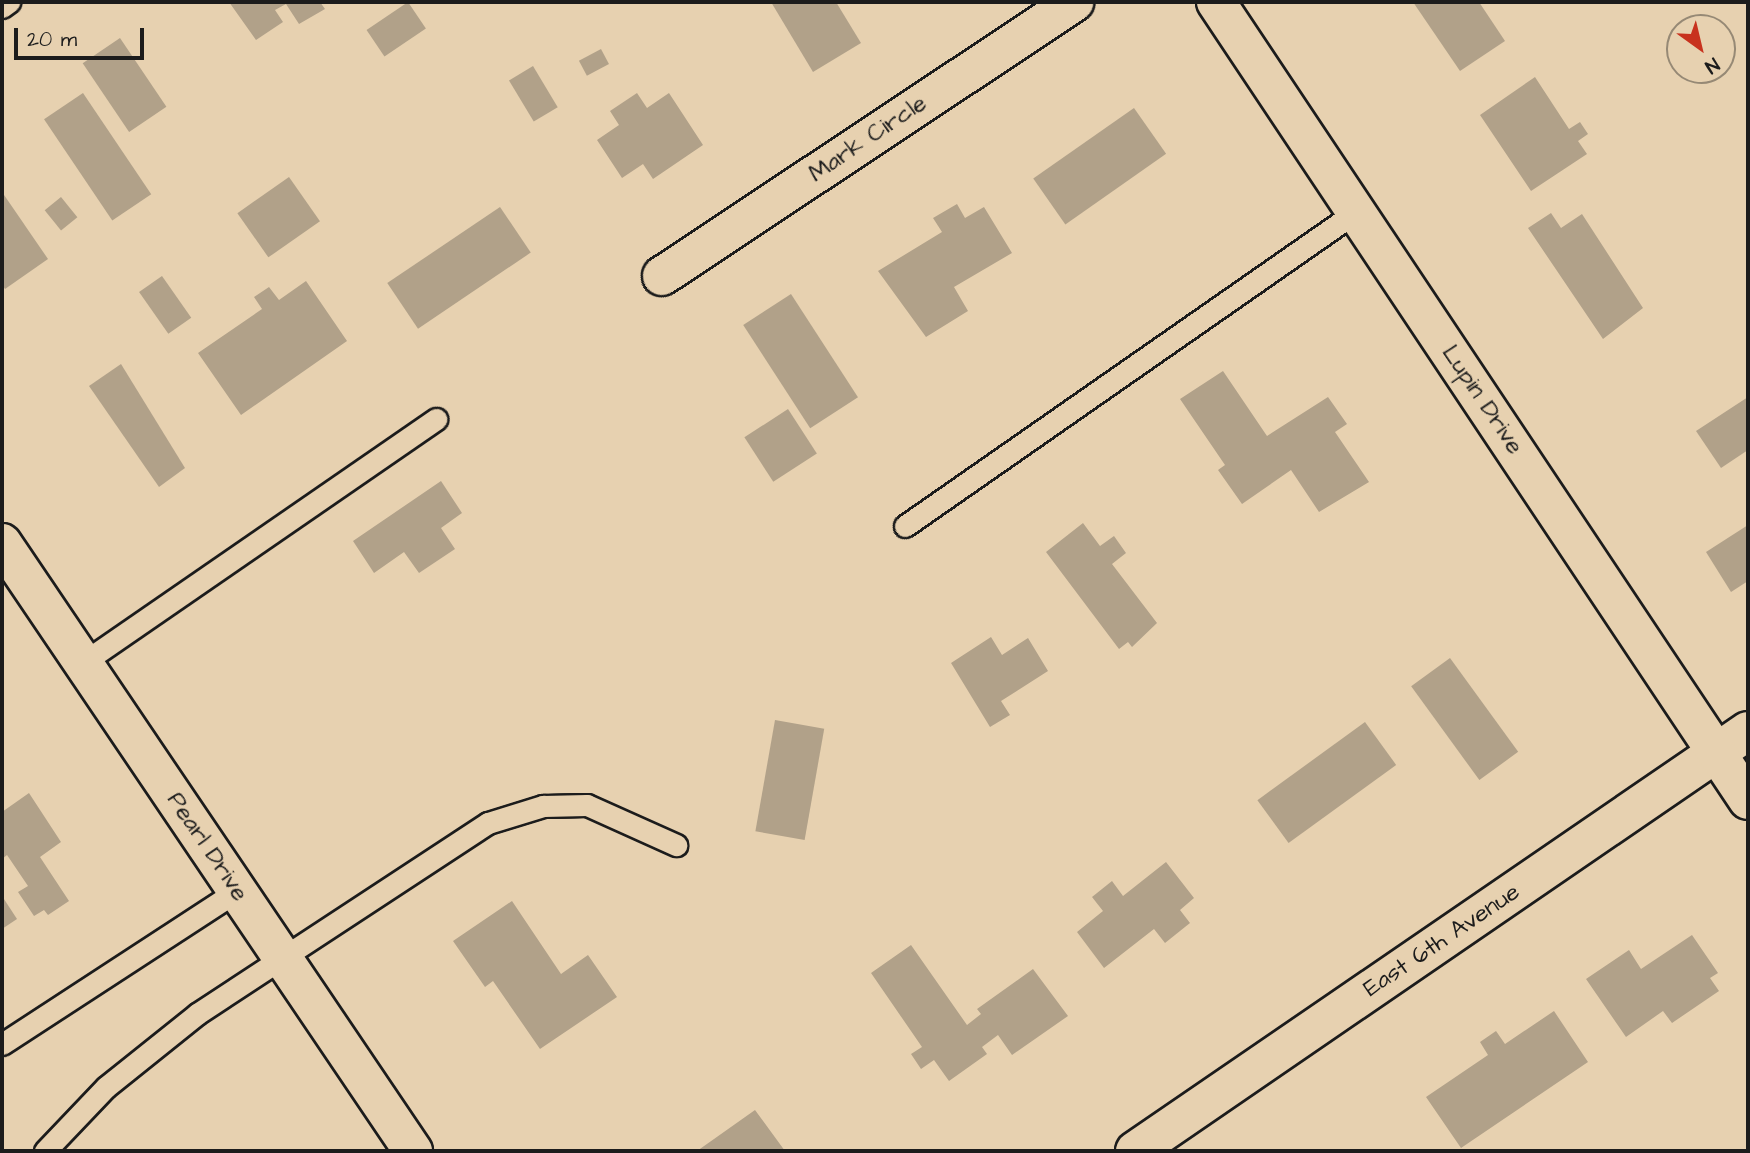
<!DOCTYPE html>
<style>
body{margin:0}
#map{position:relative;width:1750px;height:1153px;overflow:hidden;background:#e7d1b0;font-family:"Architects Daughter",sans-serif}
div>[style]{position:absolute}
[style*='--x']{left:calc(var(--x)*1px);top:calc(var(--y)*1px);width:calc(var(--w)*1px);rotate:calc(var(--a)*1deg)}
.building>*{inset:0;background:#b1a189;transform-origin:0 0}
.roads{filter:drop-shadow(2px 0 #1c1c1c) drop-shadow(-2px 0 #1c1c1c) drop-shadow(0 2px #1c1c1c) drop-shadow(0 -2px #1c1c1c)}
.service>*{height:21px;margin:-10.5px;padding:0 10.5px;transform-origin:10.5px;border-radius:10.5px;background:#e7d1b0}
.minor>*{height:38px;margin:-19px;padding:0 19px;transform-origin:19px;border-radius:19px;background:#e7d1b0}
.tertiary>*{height:38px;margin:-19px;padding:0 19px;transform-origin:19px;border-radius:19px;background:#e7d1b0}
span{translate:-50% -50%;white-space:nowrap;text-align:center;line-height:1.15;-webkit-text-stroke:5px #e7d1b0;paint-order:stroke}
.street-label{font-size:24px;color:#1c1c1c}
.frame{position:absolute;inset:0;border:4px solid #1c1c1c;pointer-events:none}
.north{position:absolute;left:1666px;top:14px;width:70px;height:70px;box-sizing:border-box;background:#e7d1b0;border:2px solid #968975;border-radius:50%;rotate:146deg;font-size:19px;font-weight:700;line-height:28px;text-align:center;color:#1c1c1c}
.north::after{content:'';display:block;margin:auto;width:24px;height:32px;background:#c8321e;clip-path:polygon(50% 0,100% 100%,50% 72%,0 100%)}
.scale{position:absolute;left:14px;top:28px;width:130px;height:32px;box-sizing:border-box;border:4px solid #1c1c1c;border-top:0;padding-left:9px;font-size:21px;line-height:24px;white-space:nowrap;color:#1c1c1c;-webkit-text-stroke:5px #e7d1b0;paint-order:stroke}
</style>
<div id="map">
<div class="building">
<div style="clip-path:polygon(229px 2px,320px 2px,325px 9px,299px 24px,286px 4px,275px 10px,283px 22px,256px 40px)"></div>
<div style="left:408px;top:2px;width:32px;height:50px;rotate:56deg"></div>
<div style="clip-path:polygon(771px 2px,836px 2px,861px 43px,813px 72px)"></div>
<div style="clip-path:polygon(1413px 2px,1479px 2px,1505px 41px,1460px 71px)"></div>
<div style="left:120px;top:38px;width:83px;height:45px;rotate:56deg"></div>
<div style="left:601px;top:49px;width:17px;height:25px;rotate:62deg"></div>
<div style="left:533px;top:66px;width:48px;height:28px;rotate:59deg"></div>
<div style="clip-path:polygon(1535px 77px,1569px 129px,1580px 122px,1588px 134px,1578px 141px,1587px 154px,1531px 191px,1480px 115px)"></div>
<div style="left:83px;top:93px;width:122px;height:47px;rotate:56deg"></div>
<div style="clip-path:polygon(637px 93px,647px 108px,669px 93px,703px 145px,653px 179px,643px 164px,622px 178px,597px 140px,619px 125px,610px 111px)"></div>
<div style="left:1134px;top:108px;width:56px;height:123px;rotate:55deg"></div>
<div style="left:289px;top:177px;width:54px;height:63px;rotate:55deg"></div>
<div style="clip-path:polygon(2px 192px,48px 259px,5px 289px,2px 284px)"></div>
<div style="left:61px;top:197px;width:26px;height:21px;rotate:51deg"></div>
<div style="clip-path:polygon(957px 204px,965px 218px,984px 207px,1012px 253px,954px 287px,968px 311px,926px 337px,878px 271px,942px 232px,933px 218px)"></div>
<div style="left:500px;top:207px;width:55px;height:136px;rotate:56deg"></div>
<div style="clip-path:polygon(1551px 213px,1561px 228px,1582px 214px,1643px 308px,1603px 339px,1528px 228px)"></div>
<div style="left:162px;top:276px;width:51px;height:28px;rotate:55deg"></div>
<div style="clip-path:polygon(306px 281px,347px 341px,241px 415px,198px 353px,262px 309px,254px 297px,269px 287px,279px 300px)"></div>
<div style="left:791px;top:294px;width:123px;height:57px;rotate:57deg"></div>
<div style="clip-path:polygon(121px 364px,185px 468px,159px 487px,89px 386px)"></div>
<div style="clip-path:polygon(1223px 371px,1267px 436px,1328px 397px,1347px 424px,1335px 432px,1369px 482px,1319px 512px,1291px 470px,1242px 504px,1218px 470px,1225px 465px,1180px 399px)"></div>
<div style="clip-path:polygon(1748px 397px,1748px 450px,1721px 468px,1696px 431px)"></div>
<div style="left:788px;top:409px;width:53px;height:52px;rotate:57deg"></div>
<div style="clip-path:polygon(441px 481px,462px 513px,441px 528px,455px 549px,419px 573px,404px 552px,374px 573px,353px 541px)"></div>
<div style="clip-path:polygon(1083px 523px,1100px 546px,1114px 536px,1126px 553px,1112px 564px,1157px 623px,1132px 647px,1128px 642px,1119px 649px,1046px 552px)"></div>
<div style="clip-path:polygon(1748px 525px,1748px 581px,1731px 592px,1706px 552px)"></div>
<div style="clip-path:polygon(991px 637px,1002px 655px,1028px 638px,1048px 671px,1001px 701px,1010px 715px,990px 727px,951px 663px)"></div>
<div style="left:1450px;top:658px;width:116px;height:48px;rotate:54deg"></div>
<div style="left:775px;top:720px;width:50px;height:113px;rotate:10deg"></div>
<div style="left:1365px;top:722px;width:53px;height:133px;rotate:54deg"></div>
<div style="clip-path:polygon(29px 793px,61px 842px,40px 857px,69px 901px,48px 915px,44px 910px,34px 916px,18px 892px,28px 886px,7px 855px,2px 859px,2px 812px)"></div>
<div style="clip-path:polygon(1166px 862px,1194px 898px,1180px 910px,1190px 923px,1165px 943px,1154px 929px,1104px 968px,1077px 932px,1103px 911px,1092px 897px,1112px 881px,1123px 896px)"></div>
<div style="clip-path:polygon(2px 896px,17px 919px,2px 929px)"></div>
<div style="clip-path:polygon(512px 901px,561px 974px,588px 955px,617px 997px,540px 1049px,493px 981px,485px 987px,453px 941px)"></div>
<div style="clip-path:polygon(1692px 935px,1718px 973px,1710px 978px,1719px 991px,1672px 1023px,1663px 1011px,1626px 1037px,1586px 979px,1629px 950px,1641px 969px)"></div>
<div style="clip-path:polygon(911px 945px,967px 1025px,981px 1014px,977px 1009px,1033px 969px,1068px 1016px,1012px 1055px,998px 1035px,982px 1047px,987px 1054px,949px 1081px,934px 1060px,921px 1069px,911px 1054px,922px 1047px,871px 973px)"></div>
<div style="clip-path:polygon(1554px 1011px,1588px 1062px,1461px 1148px,1426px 1097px,1488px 1055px,1480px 1042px,1496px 1031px,1505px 1044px)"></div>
<div style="clip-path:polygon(755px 1110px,785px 1151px,697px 1151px,714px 1139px)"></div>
</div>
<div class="roads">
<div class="service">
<div style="--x:2;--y:7;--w:9;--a:-36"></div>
<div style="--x:905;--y:526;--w:551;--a:-34.87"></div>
<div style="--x:84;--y:662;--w:428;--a:-34.6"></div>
<div style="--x:2;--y:1044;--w:280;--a:-33.1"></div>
<div style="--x:45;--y:1151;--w:88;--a:-46.4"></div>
<div style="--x:106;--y:1087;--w:117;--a:-38.7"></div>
<div style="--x:197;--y:1014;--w:348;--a:-33.3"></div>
<div style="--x:488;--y:823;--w:58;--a:-17.2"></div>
<div style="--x:543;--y:806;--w:44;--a:-1.3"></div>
<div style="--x:587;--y:805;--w:98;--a:24.2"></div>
</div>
<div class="minor">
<div style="--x:662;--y:276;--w:495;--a:-33.6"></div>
<div style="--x:2;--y:543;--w:734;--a:55.94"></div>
<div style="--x:1135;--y:1151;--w:743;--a:-34.42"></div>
</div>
<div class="tertiary">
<div style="--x:1216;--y:2;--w:959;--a:56.31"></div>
</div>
</div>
<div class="street-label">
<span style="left:868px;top:139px;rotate:-34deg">Mark Circle</span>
<span style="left:1482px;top:400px;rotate:56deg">Lupin Drive</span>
<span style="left:207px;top:847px;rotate:56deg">Pearl Drive</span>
<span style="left:1442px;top:941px;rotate:-34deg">East 6th Avenue</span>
</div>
<div class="frame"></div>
<div class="north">N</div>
<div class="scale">20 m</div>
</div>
